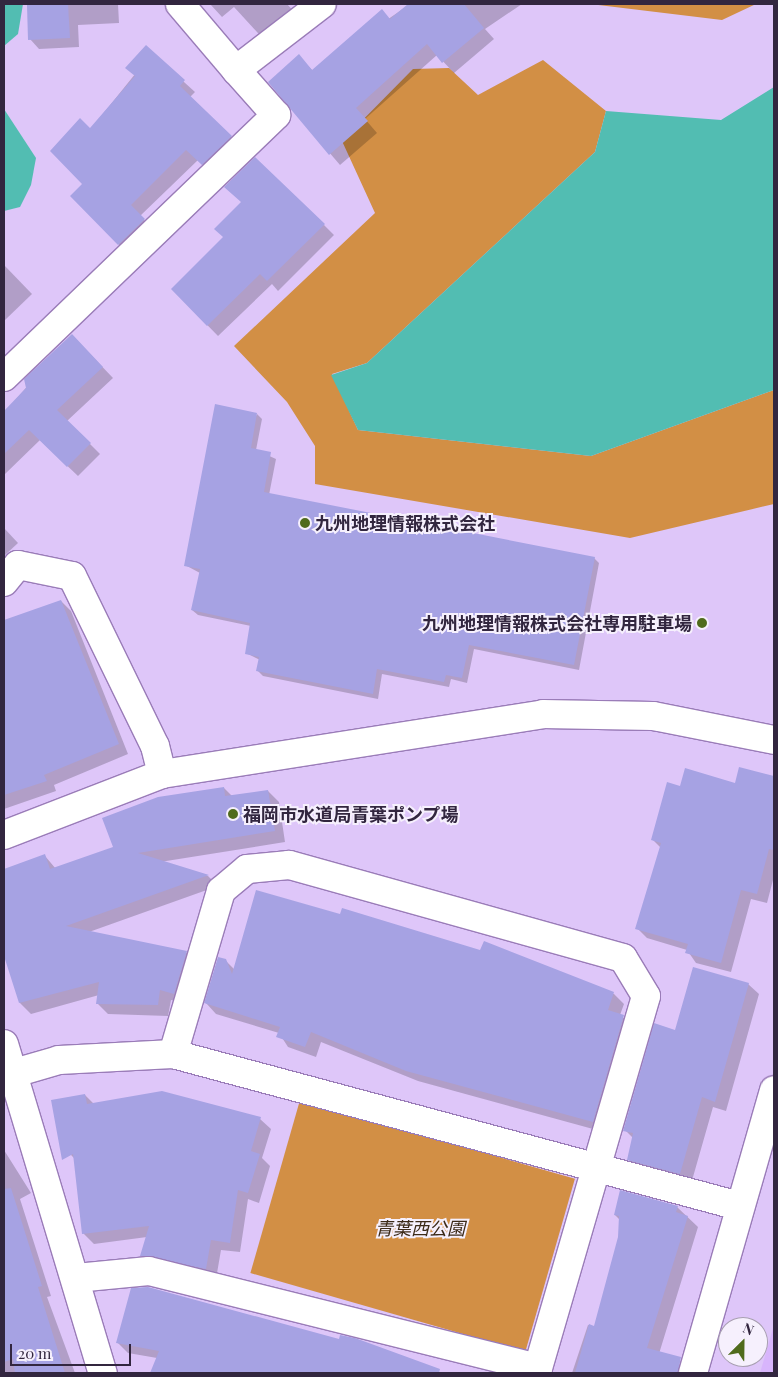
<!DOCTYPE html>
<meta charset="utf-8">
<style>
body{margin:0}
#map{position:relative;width:778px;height:1377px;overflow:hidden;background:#dec6f9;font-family:"Playfair Display","Noto Sans JP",serif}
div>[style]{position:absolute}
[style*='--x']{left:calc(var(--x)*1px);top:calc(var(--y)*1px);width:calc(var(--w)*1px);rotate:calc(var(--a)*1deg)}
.built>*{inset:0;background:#d8b5fc}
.green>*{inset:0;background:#d28f45;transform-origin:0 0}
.water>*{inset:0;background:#52bdb2}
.shadow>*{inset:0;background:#0003}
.building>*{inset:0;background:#a6a2e3}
.roads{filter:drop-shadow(1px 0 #9a7cb8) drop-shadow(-1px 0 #9a7cb8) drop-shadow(0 1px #9a7cb8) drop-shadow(0 -1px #9a7cb8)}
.minor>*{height:28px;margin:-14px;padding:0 14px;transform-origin:14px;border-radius:14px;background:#fff}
.tertiary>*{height:28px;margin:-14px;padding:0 14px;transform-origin:14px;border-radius:14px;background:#fff}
.dots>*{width:14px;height:14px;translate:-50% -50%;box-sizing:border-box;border:2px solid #f6f0fd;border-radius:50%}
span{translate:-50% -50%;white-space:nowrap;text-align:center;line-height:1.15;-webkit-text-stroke:4px #f6f0fd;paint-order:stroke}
.poi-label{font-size:18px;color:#32263f;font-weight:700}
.left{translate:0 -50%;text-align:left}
.right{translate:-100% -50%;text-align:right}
.park-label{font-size:18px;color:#3c2a18;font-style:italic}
.frame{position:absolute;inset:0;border:5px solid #32263f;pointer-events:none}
.north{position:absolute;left:718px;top:1317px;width:50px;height:50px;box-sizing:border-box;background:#f6f0fd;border:1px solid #a89fb1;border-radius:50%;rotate:23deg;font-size:14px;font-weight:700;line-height:20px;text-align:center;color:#32263f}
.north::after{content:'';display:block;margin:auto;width:18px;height:22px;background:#506b1d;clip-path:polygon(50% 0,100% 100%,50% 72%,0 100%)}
.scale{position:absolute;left:10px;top:1344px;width:121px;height:22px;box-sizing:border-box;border:2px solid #32263f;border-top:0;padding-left:6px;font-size:15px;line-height:18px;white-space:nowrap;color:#32263f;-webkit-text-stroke:4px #f6f0fd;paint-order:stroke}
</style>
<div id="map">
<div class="built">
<div style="clip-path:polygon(774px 1325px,774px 1373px,760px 1373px)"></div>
</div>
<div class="green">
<div style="clip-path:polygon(590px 4px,756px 4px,722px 20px)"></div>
<div style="clip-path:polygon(543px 60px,606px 111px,595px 152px,367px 363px,332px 374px,358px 430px,591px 456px,774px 390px,774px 504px,630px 538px,315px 484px,315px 446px,287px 402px,234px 346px,375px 213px,342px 141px,413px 69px,449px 68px,478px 95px)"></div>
<div style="left:300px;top:1100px;width:286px;height:180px;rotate:16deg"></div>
</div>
<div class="water">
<div style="clip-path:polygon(4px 4px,23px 4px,18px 34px,4px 46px)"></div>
<div style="clip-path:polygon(774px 87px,774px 390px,591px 456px,358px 430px,331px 375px,367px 363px,595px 152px,606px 111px,721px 120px)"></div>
<div style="clip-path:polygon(4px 109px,36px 158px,31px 185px,20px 207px,4px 211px)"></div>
</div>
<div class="shadow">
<div style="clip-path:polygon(37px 4px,118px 4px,119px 23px,78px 25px,79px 47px,39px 49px,30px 39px)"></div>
<div style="clip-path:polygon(210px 4px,287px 4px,297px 15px,267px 43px,234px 7px,222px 17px)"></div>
<div style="clip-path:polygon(410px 4px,522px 4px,485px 29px,494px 39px,454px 73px,437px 55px,365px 119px,377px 133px,340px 165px,269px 82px,299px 56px,313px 71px)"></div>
<div style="clip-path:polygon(152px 53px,195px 92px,190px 97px,242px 147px,213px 175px,198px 160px,140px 216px,155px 231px,129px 255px,72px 196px,83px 184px,90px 130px)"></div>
<div style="clip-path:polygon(324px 225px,334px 235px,278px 291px,272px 284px,218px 336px,172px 289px,224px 237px)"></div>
<div style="clip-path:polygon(4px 265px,32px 294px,4px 321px)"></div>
<div style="clip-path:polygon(72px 335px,113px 378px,67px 421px,100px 454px,78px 476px,40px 440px,4px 475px,4px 413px)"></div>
<div style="clip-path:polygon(257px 414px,262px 419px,256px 450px,276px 459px,269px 495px,594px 558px,599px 563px,579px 670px,474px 649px,467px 683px,451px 679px,449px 687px,382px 674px,378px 699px,263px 676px,257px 670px,260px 660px,246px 653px,251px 626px,198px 615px,192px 610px,200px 573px,185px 565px)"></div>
<div style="clip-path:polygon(4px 528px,18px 543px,4px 556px)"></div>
<div style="clip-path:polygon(61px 601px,71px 611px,128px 754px,54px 785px,56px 791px,4px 809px,4px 630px)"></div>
<div style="clip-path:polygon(740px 769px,774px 777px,774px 876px,767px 903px,751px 899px,731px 972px,696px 963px,687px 950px,647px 938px,637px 928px,661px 848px,653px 840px,680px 787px,736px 784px)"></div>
<div style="clip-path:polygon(224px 788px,232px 796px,268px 791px,279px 802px,285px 842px,160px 862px,208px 876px,218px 886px,89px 932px,186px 952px,197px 963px,185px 1004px,171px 1000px,168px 1016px,108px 1014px,98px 1004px,99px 995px,31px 1014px,20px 1003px,4px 952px,4px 870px,45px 856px,56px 869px,115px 848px)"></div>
<div style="clip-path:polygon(340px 916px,481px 952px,484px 942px,614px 994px,624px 1004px,620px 1015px,634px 1026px,604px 1132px,418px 1081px,321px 1042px,316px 1057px,288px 1047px,279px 1033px,216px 1014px,206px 1003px,225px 960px,234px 969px)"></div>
<div style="clip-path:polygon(748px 984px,759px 994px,726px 1111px,713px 1107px,691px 1184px,639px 1170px,628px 1159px,633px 1138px,625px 1130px,676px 1031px)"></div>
<div style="clip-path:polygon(85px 1095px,94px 1104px,260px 1119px,271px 1129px,262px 1158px,270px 1166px,259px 1203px,248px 1199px,240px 1252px,221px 1250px,216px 1279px,152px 1266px,142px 1256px,147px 1237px,94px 1244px,83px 1233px,76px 1160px,71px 1155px)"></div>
<div style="clip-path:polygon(4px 1150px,31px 1193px,20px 1199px,51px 1296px,47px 1297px,75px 1373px,4px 1373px)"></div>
<div style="clip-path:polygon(677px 1207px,698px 1227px,658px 1357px,661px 1360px,658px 1373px,572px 1373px,588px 1325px,595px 1327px,619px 1237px,620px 1220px,615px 1215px)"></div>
<div style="clip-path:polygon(117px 1342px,396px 1361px,393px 1373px,320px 1373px,301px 1368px,300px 1373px,152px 1373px,157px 1358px,128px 1353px)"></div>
</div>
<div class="building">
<div style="clip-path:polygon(36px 4px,68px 4px,70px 38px,28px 40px,27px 5px)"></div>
<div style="clip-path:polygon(408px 4px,464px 4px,484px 28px,442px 63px,427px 44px,356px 108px,368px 121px,329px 155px,268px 82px,299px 54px,312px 70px,382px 9px,390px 19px)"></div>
<div style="clip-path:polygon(146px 45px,185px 80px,180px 86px,232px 136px,202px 165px,186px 150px,131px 205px,145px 219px,118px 245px,70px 196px,82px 184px,50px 151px,80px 118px,90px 128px,135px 76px,125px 68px)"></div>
<div style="clip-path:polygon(255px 157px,325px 224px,267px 281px,260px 274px,207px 326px,171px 289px,223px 237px,214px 229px,241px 202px,224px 187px)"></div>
<div style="clip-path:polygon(72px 334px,103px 367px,57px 410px,91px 443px,67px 467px,29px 430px,4px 454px,4px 411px,26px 388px,24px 379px)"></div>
<div style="clip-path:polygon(215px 404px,257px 413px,251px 448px,271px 452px,264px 492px,595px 557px,574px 665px,469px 645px,462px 678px,446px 675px,444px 682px,377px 669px,373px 694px,256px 671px,259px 657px,245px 654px,250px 623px,191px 610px,200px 569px,184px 566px)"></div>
<div style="clip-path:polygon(61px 600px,119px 744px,44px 775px,47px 781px,4px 795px,4px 620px)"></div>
<div style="clip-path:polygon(739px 767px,774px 776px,774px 850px,769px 849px,757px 894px,741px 890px,721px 963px,685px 953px,688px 944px,635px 929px,661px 843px,651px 840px,667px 782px,680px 786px,685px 768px,735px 783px)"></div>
<div style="clip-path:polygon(224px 787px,225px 796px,268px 790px,275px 831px,138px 853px,209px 875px,66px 926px,187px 951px,174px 994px,160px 990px,158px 1005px,96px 1004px,99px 982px,19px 1003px,4px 956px,4px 869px,45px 854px,50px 869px,113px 847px,102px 818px,158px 797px)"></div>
<div style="clip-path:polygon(256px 890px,340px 914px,342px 908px,480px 950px,484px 941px,614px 992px,608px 1010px,624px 1015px,593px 1122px,406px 1071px,311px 1032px,305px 1047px,276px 1037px,280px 1027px,204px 1003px,218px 957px,226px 959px,232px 974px)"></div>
<div style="clip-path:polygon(693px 967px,749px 983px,715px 1102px,702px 1097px,680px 1174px,627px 1160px,633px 1133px,623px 1131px,654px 1023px,675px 1030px)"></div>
<div style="clip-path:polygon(162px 1091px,261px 1117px,251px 1151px,260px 1154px,248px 1193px,238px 1190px,230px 1243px,211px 1240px,206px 1269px,140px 1256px,149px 1226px,82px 1234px,73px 1154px,62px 1160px,51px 1100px,85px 1094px,87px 1104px)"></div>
<div style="clip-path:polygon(11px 1188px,42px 1286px,38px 1287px,65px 1373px,15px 1373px,13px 1359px,4px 1362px,4px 1189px)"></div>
<div style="clip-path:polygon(620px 1190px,678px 1206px,676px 1212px,688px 1216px,647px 1348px,681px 1357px,678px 1373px,575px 1373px,589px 1324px,594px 1326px,618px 1237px,619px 1216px,614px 1215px)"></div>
<div style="clip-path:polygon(148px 1287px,339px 1339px,340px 1335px,355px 1338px,440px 1369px,439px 1373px,150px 1373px,159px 1351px,116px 1343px,131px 1288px)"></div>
</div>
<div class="roads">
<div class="minor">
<div style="--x:180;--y:4;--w:87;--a:49.7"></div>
<div style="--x:4;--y:377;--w:378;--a:-43.9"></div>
<div style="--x:276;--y:115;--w:60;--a:-131.6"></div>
<div style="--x:236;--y:70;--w:108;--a:-37.5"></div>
<div style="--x:4;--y:582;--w:22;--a:-51"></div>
<div style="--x:18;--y:565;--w:55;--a:11.5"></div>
<div style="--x:72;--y:576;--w:189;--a:64"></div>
<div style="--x:155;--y:746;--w:29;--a:76"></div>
<div style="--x:4;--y:835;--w:169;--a:-21.1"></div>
<div style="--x:162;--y:774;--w:386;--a:-8.9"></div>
<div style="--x:543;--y:714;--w:110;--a:1"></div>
<div style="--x:653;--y:716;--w:123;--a:11.2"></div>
<div style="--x:4;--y:1044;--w:344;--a:73.3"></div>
<div style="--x:4;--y:1076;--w:57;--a:-16.2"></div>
<div style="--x:59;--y:1060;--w:114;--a:-3"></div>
<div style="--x:173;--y:1054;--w:586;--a:15.03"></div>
<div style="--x:76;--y:1278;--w:73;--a:-5.5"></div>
<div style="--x:149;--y:1271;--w:401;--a:14"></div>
<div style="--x:538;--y:1368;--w:387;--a:-73.8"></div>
<div style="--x:646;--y:996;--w:44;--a:-121.2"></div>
<div style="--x:623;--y:958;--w:347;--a:-164.4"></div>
<div style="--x:289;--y:865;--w:42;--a:174.6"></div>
<div style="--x:247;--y:869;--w:34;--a:140"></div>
<div style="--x:221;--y:891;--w:170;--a:106.4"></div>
</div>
<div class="tertiary">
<div style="--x:693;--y:1373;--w:294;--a:-74"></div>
</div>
</div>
<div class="dots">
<div style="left:305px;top:523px;background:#506b1d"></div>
<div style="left:702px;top:623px;background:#506b1d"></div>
<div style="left:233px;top:814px;background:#506b1d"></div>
</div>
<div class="poi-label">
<span class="left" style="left:315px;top:523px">九州地理情報株式会社</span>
<span class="right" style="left:692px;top:623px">九州地理情報株式会社専用駐車場</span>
<span class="left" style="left:243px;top:814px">福岡市水道局青葉ポンプ場</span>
</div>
<div class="park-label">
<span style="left:420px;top:1228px">青葉西公園</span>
</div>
<div class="frame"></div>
<div class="north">N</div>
<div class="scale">20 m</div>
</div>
